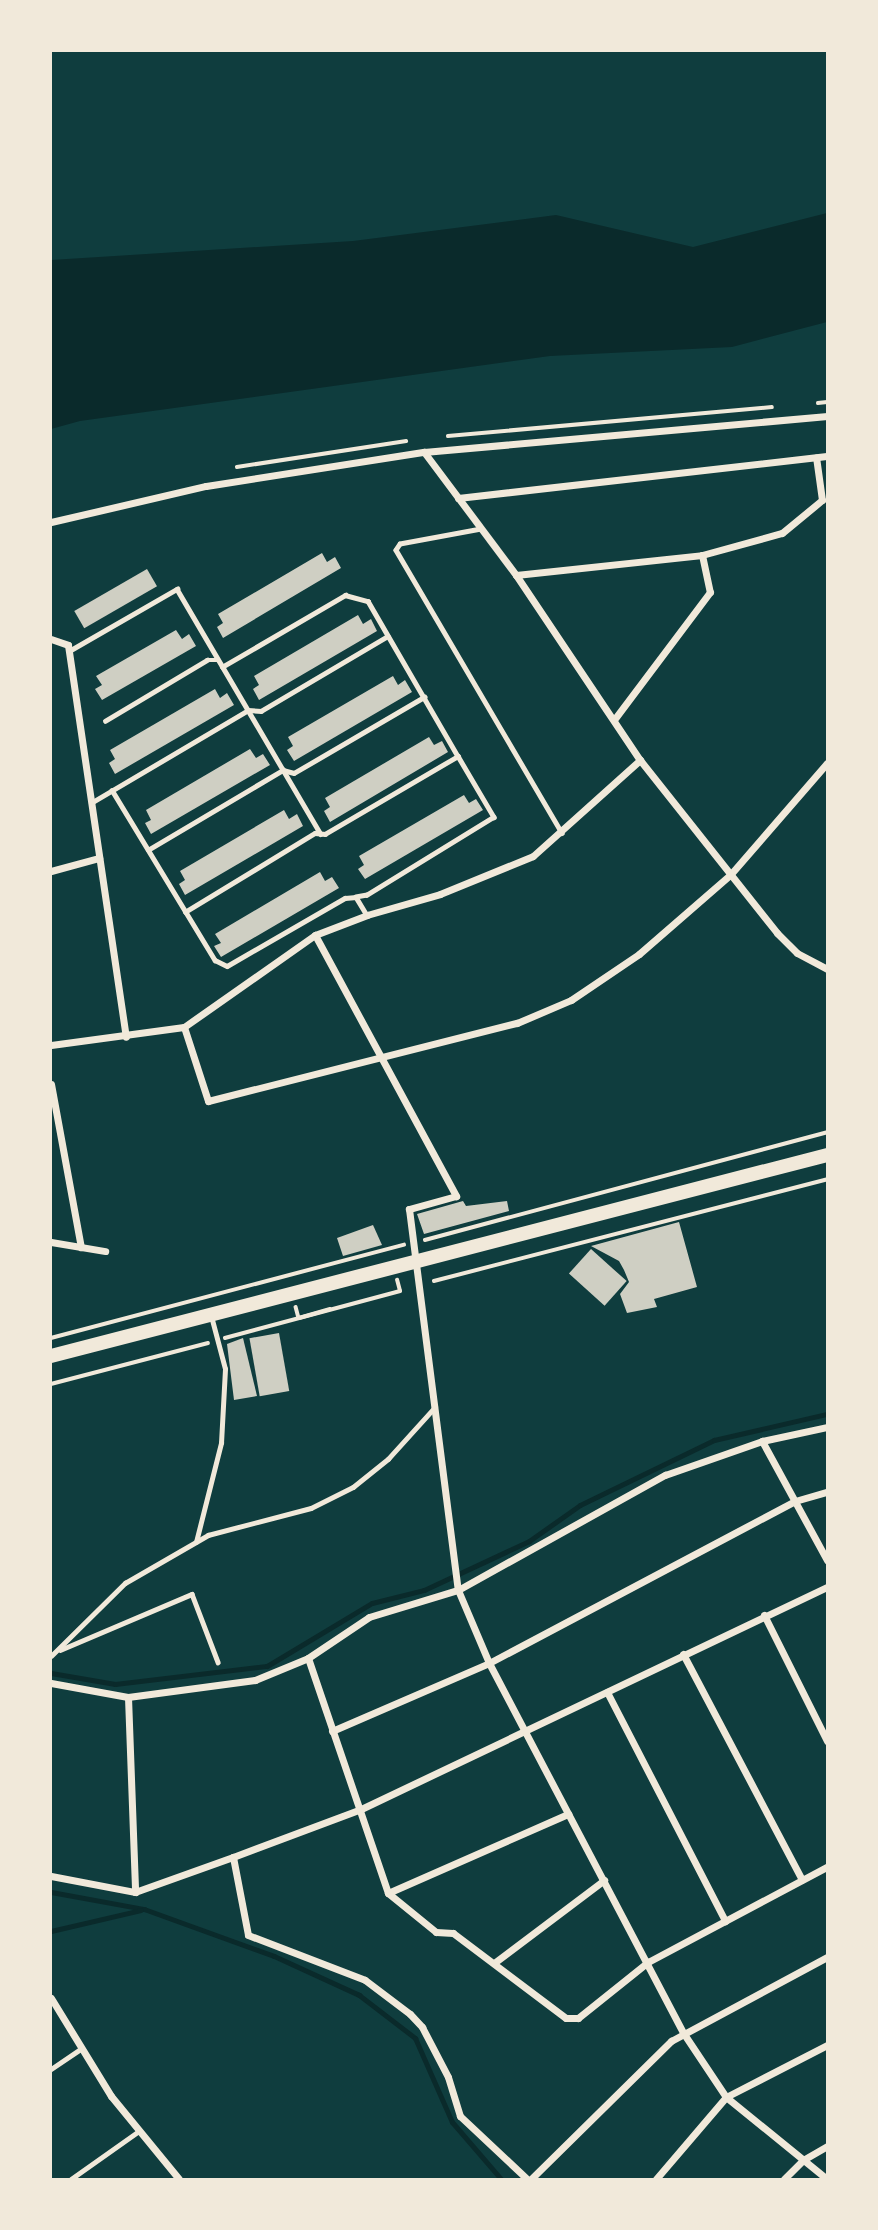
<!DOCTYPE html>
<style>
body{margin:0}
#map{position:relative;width:878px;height:2230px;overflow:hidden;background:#0f3d3e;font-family:Poppins,sans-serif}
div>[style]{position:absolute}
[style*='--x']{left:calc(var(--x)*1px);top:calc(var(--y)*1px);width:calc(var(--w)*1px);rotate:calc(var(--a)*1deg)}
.water>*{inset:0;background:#0a2a2b}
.stream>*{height:5px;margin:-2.5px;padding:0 2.5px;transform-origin:2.5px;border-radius:2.5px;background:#0a2a2b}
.building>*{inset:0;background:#cfcfc3;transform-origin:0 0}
.path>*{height:3.5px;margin:-1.75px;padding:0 1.75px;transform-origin:1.75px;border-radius:1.75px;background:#f1e9da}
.service>*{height:4.5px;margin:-2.25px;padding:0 2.25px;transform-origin:2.25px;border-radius:2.25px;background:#f1e9da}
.minor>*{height:7px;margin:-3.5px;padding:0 3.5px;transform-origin:3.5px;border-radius:3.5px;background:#f1e9da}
.primary>*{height:14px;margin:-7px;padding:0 7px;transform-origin:7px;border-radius:7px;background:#f1e9da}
span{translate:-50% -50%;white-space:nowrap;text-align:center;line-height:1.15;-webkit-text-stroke:5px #f1e9da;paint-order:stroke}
.frame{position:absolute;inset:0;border:52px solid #f1e9da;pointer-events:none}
</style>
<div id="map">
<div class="water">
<div style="clip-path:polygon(827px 213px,827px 322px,732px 347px,550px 356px,80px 421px,51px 429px,51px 260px,353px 241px,556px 215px,693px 247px)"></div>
</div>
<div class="stream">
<div style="--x:51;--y:1673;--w:65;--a:9.8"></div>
<div style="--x:115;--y:1684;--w:153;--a:-6.8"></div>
<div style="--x:267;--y:1666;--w:122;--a:-31"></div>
<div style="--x:372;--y:1603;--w:54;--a:-14"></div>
<div style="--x:424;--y:1590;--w:116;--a:-25"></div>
<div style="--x:529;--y:1541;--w:62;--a:-35.2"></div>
<div style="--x:580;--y:1505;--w:149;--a:-25.9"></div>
<div style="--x:714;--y:1440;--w:116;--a:-13"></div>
<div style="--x:51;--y:1892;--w:95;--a:10.4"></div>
<div style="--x:144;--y:1909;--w:138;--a:19.9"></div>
<div style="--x:274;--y:1956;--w:94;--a:24.6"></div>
<div style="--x:359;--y:1995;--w:71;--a:37.5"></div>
<div style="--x:415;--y:2038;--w:92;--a:66.2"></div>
<div style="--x:452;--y:2122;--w:75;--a:49.3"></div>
<div style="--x:51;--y:1931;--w:92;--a:-13.1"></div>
</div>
<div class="building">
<div style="clip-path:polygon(322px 553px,327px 562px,335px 557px,341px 568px,223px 638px,217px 627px,223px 623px,218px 614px)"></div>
<div style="left:147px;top:569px;width:20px;height:84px;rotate:60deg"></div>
<div style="clip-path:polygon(358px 615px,363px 624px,371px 619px,377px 631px,259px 700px,253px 689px,259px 685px,254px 676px)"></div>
<div style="clip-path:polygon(176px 630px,182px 639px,189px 634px,196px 646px,102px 700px,95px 689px,102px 685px,96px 676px)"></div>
<div style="clip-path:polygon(393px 676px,398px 685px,405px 680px,412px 692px,294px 761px,287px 750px,293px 746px,288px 737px)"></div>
<div style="clip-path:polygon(215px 689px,220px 698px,227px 693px,234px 705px,115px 774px,109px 763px,115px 759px,110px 750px)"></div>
<div style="clip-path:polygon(429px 737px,434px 745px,442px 741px,448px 752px,330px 822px,324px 811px,330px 807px,325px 798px)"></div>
<div style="clip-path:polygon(250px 749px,256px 758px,263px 754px,270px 765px,151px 834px,145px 823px,151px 820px,146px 810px)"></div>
<div style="clip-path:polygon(464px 795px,469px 803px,476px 799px,483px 810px,365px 879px,358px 869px,364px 865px,359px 856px)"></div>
<div style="clip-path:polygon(284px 810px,289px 819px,297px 814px,303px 826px,185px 895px,179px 884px,185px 880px,180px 871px)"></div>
<div style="clip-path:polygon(320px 872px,325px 881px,332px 877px,339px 888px,221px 957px,214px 946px,221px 943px,215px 934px)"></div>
<div style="clip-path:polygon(463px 1201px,466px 1206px,507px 1201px,509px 1211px,424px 1234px,417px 1214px)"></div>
<div style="clip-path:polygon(679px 1222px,697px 1287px,654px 1299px,657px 1307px,627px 1313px,620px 1294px,629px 1282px,624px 1270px,619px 1261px,591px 1246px)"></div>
<div style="clip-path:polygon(373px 1225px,382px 1245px,343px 1256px,337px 1238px)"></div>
<div style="left:591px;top:1249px;width:48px;height:33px;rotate:42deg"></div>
<div style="left:279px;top:1333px;width:59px;height:30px;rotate:80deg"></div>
<div style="clip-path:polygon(243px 1338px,257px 1396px,234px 1400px,227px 1344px)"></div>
</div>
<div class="path">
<div style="--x:818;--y:403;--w:9;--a:-6"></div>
<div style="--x:448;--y:436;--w:325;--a:-5.1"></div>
<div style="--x:237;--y:467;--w:171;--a:-8.7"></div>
<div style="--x:425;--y:1240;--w:416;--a:-15"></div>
<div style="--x:434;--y:1281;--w:406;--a:-14.5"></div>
<div style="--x:296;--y:1307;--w:11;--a:75"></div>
<div style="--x:299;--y:1318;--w:32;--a:-16"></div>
<div style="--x:51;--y:1338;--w:365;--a:-14.8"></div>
<div style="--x:225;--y:1338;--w:181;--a:-15"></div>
<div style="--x:400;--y:1291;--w:11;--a:-105"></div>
<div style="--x:51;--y:1384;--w:162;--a:-14.6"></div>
</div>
<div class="service">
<div style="--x:481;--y:529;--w:82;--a:169.5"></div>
<div style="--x:400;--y:544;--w:7;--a:124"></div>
<div style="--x:396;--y:550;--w:328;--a:59.6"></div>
<div style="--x:69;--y:651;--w:125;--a:-29.9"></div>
<div style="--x:177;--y:589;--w:284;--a:59.6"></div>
<div style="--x:222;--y:667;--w:143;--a:-30.3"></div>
<div style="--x:345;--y:595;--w:24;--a:15"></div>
<div style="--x:368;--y:601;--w:179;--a:59.9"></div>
<div style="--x:458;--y:756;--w:71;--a:59.5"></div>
<div style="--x:494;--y:817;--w:149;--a:148.4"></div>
<div style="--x:367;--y:895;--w:11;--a:170"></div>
<div style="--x:356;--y:897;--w:21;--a:59"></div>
<div style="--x:105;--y:721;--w:119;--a:-30.9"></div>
<div style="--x:207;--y:660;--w:11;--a:0"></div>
<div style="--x:112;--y:790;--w:199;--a:58.8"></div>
<div style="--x:215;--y:960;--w:13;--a:27"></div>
<div style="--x:227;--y:966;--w:136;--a:-30"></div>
<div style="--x:345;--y:898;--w:11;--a:-5"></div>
<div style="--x:91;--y:803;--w:182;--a:-30.6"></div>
<div style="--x:248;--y:710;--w:13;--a:4"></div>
<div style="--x:261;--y:711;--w:147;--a:-30.6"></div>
<div style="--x:148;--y:850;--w:157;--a:-30.7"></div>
<div style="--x:283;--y:770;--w:11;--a:15"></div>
<div style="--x:294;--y:773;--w:151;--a:-30.3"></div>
<div style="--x:185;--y:912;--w:152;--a:-31.3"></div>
<div style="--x:315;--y:833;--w:10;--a:6"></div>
<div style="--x:325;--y:834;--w:154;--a:-30.4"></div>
<div style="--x:196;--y:1542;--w:102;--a:-75.8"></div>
<div style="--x:221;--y:1443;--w:74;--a:-86.9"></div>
<div style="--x:225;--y:1369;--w:55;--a:-104.8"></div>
<div style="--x:60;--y:1650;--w:143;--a:-23"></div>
<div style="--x:192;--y:1594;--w:73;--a:69.1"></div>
<div style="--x:51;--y:1656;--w:104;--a:-44.6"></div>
<div style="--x:125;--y:1583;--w:96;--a:-30"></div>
<div style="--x:208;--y:1535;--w:106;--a:-14.7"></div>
<div style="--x:311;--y:1508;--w:47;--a:-26.6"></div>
<div style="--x:353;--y:1487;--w:45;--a:-38.7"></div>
<div style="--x:388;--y:1459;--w:70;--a:-47.9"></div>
<div style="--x:51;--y:2069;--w:34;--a:-34"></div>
<div style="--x:71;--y:2179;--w:83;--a:-35.2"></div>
</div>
<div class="minor">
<div style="--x:424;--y:452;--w:154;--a:53.2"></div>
<div style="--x:516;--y:575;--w:223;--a:56.2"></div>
<div style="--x:640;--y:760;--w:221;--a:51.6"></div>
<div style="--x:777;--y:933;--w:28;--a:45"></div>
<div style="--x:797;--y:953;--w:34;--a:28"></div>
<div style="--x:458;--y:498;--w:371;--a:-6.5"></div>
<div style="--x:51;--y:522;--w:159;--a:-13.1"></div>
<div style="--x:206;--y:486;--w:221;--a:-8.9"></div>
<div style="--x:424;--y:452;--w:405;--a:-5.1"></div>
<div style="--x:702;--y:555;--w:83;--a:-15.4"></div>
<div style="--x:782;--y:533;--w:52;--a:-39.5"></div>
<div style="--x:822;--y:500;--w:43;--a:-97.9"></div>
<div style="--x:516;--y:575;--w:187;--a:-6.1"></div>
<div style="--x:702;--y:555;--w:38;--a:78"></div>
<div style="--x:710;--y:592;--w:160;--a:126.9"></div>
<div style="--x:51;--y:639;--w:18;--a:19"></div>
<div style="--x:68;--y:645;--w:396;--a:81.6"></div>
<div style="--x:51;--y:871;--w:50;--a:-15.2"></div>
<div style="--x:315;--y:935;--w:297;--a:61.6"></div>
<div style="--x:456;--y:1196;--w:49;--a:164.5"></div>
<div style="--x:409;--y:1209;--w:384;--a:82.7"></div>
<div style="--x:458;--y:1590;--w:79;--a:67"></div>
<div style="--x:489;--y:1663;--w:419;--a:62.3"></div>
<div style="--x:684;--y:2034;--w:76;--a:56.3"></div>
<div style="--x:726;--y:2097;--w:130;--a:39.1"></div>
<div style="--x:184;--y:1027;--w:78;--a:72"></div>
<div style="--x:208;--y:1101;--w:319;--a:-14.2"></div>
<div style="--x:517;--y:1023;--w:59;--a:-23.1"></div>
<div style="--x:571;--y:1000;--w:82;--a:-34.1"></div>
<div style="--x:639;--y:954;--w:121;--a:-41"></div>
<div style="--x:730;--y:875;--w:148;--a:-49.1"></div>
<div style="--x:51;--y:1045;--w:134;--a:-7.7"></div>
<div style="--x:184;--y:1027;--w:160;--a:-35.1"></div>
<div style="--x:315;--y:935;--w:56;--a:-21"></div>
<div style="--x:367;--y:915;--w:76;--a:-16"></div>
<div style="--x:440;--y:894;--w:100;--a:-22.2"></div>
<div style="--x:533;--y:856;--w:144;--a:-41.9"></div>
<div style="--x:51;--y:1084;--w:166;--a:79.6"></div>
<div style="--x:51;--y:1242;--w:55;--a:9.5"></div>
<div style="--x:762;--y:1441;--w:136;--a:61.4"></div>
<div style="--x:764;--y:1615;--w:141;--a:63.4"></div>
<div style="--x:683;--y:1654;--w:255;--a:62.2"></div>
<div style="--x:308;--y:1658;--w:248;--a:71.2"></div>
<div style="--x:388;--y:1893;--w:62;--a:39.1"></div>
<div style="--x:436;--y:1932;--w:17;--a:3"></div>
<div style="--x:453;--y:1933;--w:141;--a:37"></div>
<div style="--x:566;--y:2018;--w:12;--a:0"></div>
<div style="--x:578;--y:2018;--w:90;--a:-38.7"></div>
<div style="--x:648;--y:1962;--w:203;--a:-28"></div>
<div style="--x:51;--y:1683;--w:78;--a:10.3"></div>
<div style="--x:128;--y:1697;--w:128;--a:-7.6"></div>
<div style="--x:255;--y:1680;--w:57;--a:-22.5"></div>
<div style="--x:308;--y:1658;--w:73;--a:-33.9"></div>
<div style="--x:369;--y:1617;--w:93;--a:-16.9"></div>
<div style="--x:458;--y:1590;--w:237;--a:-29.1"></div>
<div style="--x:665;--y:1475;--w:103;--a:-19.3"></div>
<div style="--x:762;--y:1441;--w:66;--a:-12.2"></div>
<div style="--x:607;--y:1692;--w:258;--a:62.7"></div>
<div style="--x:128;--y:1697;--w:195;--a:87.9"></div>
<div style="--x:332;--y:1731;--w:171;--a:-23.4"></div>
<div style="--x:489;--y:1663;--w:346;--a:-27.9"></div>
<div style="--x:795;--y:1501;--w:33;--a:-16"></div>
<div style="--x:233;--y:1857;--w:79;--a:79.1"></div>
<div style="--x:248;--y:1935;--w:125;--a:21"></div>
<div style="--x:365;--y:1980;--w:56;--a:37.1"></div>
<div style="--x:410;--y:2014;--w:18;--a:47"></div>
<div style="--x:422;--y:2027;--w:56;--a:62.5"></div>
<div style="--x:448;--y:2077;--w:41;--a:72.9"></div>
<div style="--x:460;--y:2116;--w:92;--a:43.2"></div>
<div style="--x:51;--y:1876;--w:86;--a:10.8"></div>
<div style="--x:135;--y:1892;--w:104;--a:-19.7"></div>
<div style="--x:233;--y:1857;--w:134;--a:-20.5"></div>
<div style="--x:359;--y:1810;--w:518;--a:-25.48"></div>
<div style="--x:388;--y:1893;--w:197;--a:-23.7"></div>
<div style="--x:494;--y:1963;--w:138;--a:-37"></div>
<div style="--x:51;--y:1998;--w:115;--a:58.5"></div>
<div style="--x:111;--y:2096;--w:107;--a:50.7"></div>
<div style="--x:531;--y:2179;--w:197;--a:-44.6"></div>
<div style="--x:671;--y:2041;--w:177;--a:-28.3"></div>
<div style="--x:656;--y:2179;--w:108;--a:-49.5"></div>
<div style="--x:726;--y:2097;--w:114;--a:-27.2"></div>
<div style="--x:784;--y:2179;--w:27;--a:-45"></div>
<div style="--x:803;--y:2160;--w:28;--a:-30"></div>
</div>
<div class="primary">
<div style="--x:51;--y:1356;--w:802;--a:-14.52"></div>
</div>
<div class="frame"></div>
</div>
